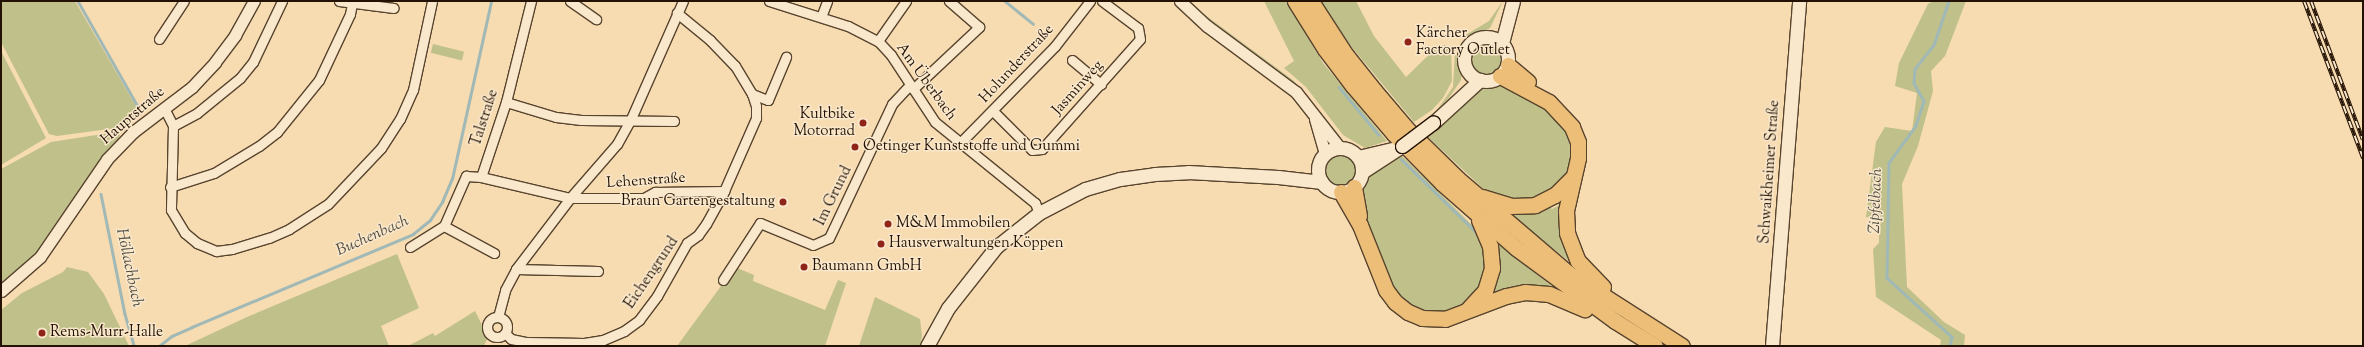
<!DOCTYPE html>
<meta charset="utf-8">
<style>
body{margin:0}
#map{position:relative;width:2364px;height:347px;overflow:hidden;background:#f7dbb1;font-family:"Sorts Mill Goudy",serif}
div>[style]{position:absolute}
[style*='--x']{left:calc(var(--x)*1px);top:calc(var(--y)*1px);width:calc(var(--w)*1px);rotate:calc(var(--a)*1deg)}
.green>*{inset:0;background:#bfc08a;transform-origin:0 0}
.round{border-radius:50%}
.stream>*{height:2.5px;margin:-1.25px;padding:0 1.25px;transform-origin:1.25px;border-radius:1.25px;background:#a1b9b6}
.roads{filter:drop-shadow(1px 0 #58442e) drop-shadow(-1px 0 #58442e) drop-shadow(0 1px #58442e) drop-shadow(0 -1px #58442e)}
.minor>*{height:9px;margin:-4.5px;padding:0 4.5px;transform-origin:4.5px;border-radius:4.5px;background:#fae8cc}
.minor>.ring{margin:-4.5px;padding:0;box-sizing:content-box;background:none;border:9px solid #fae8cc;border-radius:50%}
.tertiary>*{height:11px;margin:-5.5px;padding:0 5.5px;transform-origin:5.5px;border-radius:5.5px;background:#fae8cc}
.secondary>*{height:13px;margin:-6.5px;padding:0 6.5px;transform-origin:6.5px;border-radius:6.5px;background:#fae8cc}
.secondary>.ring{margin:-6.5px;padding:0;box-sizing:content-box;background:none;border:13px solid #fae8cc;border-radius:50%}
.trunk>*{height:15px;margin:-7.5px;padding:0 7.5px;transform-origin:7.5px;border-radius:7.5px;background:#ecbe78}
.rail>*{height:4px;margin-top:-2px;transform-origin:0;background:repeating-linear-gradient(90deg,#fae8cc 0 8px,#231203 0 16px);box-sizing:border-box;border-block:1px solid #231203}
.bridges{filter:drop-shadow(1px 0 #231203) drop-shadow(-1px 0 #231203) drop-shadow(0 1px #231203) drop-shadow(0 -1px #231203)}
.secondary-bridge>*{height:13px;margin:-6.5px;padding:0 6.5px;transform-origin:6.5px;border-radius:6.5px;background:#fae8cc}
.dots>*{width:11px;height:11px;translate:-50% -50%;box-sizing:border-box;border:2px solid #fae8cc;border-radius:50%}
span{translate:-50% -50%;white-space:nowrap;text-align:center;line-height:1.15;-webkit-text-stroke:3px #fae8cc;paint-order:stroke}
.poi-label{font-size:15px;color:#231203}
.left{translate:0 -50%;text-align:left}
.right{translate:-100% -50%;text-align:right}
.street-label{font-size:15px;color:#231203}
.water-label{font-size:16px;color:#4f4c42;font-style:italic}
.frame{position:absolute;inset:0;border:2px solid #231203;pointer-events:none}
</style>
<div id="map">
<div class="green">
<div style="clip-path:polygon(1px 1px,75px 1px,141px 115px,123px 127px,57px 136px,49px 134px,1px 42px)"></div>
<div style="clip-path:polygon(1186px 1px,1293px 80px,1339px 135px,1336px 136px,1290px 80px,1212px 24px)"></div>
<div style="clip-path:polygon(1264px 1px,1286px 1px,1323px 63px,1387px 141px,1365px 148px,1343px 135px,1306px 87px,1284px 68px,1294px 61px)"></div>
<div style="clip-path:polygon(1321px 1px,1356px 1px,1374px 36px,1406px 77px,1438px 46px,1445px 45px,1451px 48px,1452px 81px,1443px 98px,1432px 110px,1414px 122px,1350px 45px)"></div>
<div style="clip-path:polygon(1503px 1px,1490px 28px,1481px 33px,1464px 36px,1489px 21px)"></div>
<div style="clip-path:polygon(1933px 1px,1966px 1px,1945px 56px,1931px 71px,1933px 91px,1918px 146px,1902px 184px,1907px 287px,1944px 322px,1965px 335px,1964px 346px,1940px 346px,1941px 340px,1876px 297px,1873px 249px,1879px 243px,1879px 218px,1866px 217px,1876px 142px,1885px 127px,1912px 131px,1917px 93px,1895px 86px,1899px 63px,1928px 4px)"></div>
<div class="round" style="left:1468px;top:41px;width:36px;height:36px"></div>
<div style="left:433px;top:44px;width:32px;height:9px;rotate:14deg"></div>
<div style="clip-path:polygon(1px 51px,46px 138px,1px 165px)"></div>
<div style="clip-path:polygon(1455px 52px,1462px 70px,1461px 80px,1449px 98px,1435px 113px,1453px 87px)"></div>
<div style="clip-path:polygon(1501px 82px,1547px 107px,1564px 124px,1572px 148px,1569px 169px,1559px 187px,1525px 203px,1488px 193px,1428px 137px,1444px 123px,1442px 121px,1482px 85px)"></div>
<div style="clip-path:polygon(116px 132px,120px 135px,119px 139px,36px 255px,1px 285px,1px 169px,51px 142px)"></div>
<div class="round" style="left:1325px;top:154px;width:34px;height:34px"></div>
<div style="clip-path:polygon(1401px 155px,1479px 232px,1488px 260px,1476px 295px,1454px 311px,1429px 313px,1406px 304px,1387px 281px,1358px 199px,1359px 189px,1367px 175px)"></div>
<div style="clip-path:polygon(1561px 196px,1574px 265px,1502px 209px,1547px 205px,1552px 209px,1558px 206px)"></div>
<div style="clip-path:polygon(1493px 238px,1525px 265px,1558px 291px,1490px 297px)"></div>
<div style="clip-path:polygon(397px 254px,419px 308px,381px 326px,389px 346px,185px 346px,247px 317px)"></div>
<div style="clip-path:polygon(67px 267px,88px 272px,104px 294px,129px 346px,1px 346px,1px 310px,22px 293px,63px 272px)"></div>
<div style="clip-path:polygon(735px 267px,754px 275px,753px 281px,825px 310px,838px 280px,846px 283px,825px 346px,677px 346px)"></div>
<div style="clip-path:polygon(875px 297px,920px 319px,922px 336px,920px 346px,859px 346px)"></div>
<div style="clip-path:polygon(475px 311px,488px 337px,484px 346px,408px 346px,433px 333px,435px 336px)"></div>
</div>
<div class="stream">
<div style="--x:78;--y:1;--w:128;--a:60.4"></div>
<div style="--x:1005;--y:1;--w:36;--a:39"></div>
<div style="--x:1949;--y:1;--w:46;--a:108.8"></div>
<div style="--x:1934;--y:45;--w:31;--a:128"></div>
<div style="--x:1915;--y:69;--w:14;--a:94"></div>
<div style="--x:1914;--y:83;--w:21;--a:61"></div>
<div style="--x:1924;--y:101;--w:26;--a:108"></div>
<div style="--x:1916;--y:126;--w:46;--a:126.1"></div>
<div style="--x:1889;--y:163;--w:115;--a:91"></div>
<div style="--x:1887;--y:278;--w:88;--a:42.2"></div>
<div style="--x:1952;--y:337;--w:9;--a:103"></div>
<div style="--x:1339;--y:87;--w:62;--a:50.2"></div>
<div style="--x:1401;--y:159;--w:106;--a:44.2"></div>
<div style="--x:101;--y:194;--w:122;--a:78.7"></div>
<div style="--x:125;--y:314;--w:33;--a:74"></div>
<div style="--x:159;--y:346;--w:16;--a:-38"></div>
<div style="--x:172;--y:336;--w:22;--a:-24"></div>
<div style="--x:192;--y:327;--w:240;--a:-22.8"></div>
<div style="--x:413;--y:234;--w:22;--a:-39"></div>
<div style="--x:430;--y:220;--w:22;--a:-56"></div>
<div style="--x:442;--y:202;--w:25;--a:-67"></div>
<div style="--x:452;--y:179;--w:182;--a:-77.6"></div>
</div>
<div class="roads">
<div class="minor">
<div style="--x:339;--y:1;--w:55;--a:7.3"></div>
<div style="--x:570;--y:1;--w:32;--a:35"></div>
<div style="--x:769;--y:1;--w:83;--a:17.6"></div>
<div style="--x:848;--y:26;--w:34;--a:27"></div>
<div style="--x:878;--y:41;--w:19;--a:47"></div>
<div style="--x:891;--y:55;--w:80;--a:56.7"></div>
<div style="--x:935;--y:122;--w:129;--a:39"></div>
<div style="--x:1035;--y:203;--w:11;--a:68"></div>
<div style="--x:821;--y:17;--w:17;--a:-69"></div>
<div style="--x:159;--y:39;--w:45;--a:-56.7"></div>
<div style="--x:878;--y:41;--w:49;--a:-55"></div>
<div style="--x:1072;--y:60;--w:38;--a:40"></div>
<div style="--x:913;--y:89;--w:91;--a:-43.2"></div>
<div style="--x:979;--y:27;--w:40;--a:-139"></div>
<div style="--x:752;--y:94;--w:17;--a:21"></div>
<div style="--x:768;--y:100;--w:47;--a:-67.3"></div>
<div style="--x:506;--y:102;--w:52;--a:16.7"></div>
<div style="--x:556;--y:117;--w:25;--a:7"></div>
<div style="--x:581;--y:120;--w:93;--a:0.6"></div>
<div style="--x:164;--y:108;--w:20;--a:63"></div>
<div style="--x:173;--y:126;--w:84;--a:91.4"></div>
<div style="--x:171;--y:210;--w:27;--a:59"></div>
<div style="--x:185;--y:233;--w:16;--a:40"></div>
<div style="--x:197;--y:243;--w:21;--a:23"></div>
<div style="--x:216;--y:251;--w:16;--a:-7"></div>
<div style="--x:232;--y:249;--w:39;--a:-17"></div>
<div style="--x:269;--y:238;--w:22;--a:-24"></div>
<div style="--x:289;--y:229;--w:46;--a:-32.7"></div>
<div style="--x:328;--y:204;--w:77;--a:-46.6"></div>
<div style="--x:381;--y:148;--w:35;--a:-57"></div>
<div style="--x:400;--y:119;--w:32;--a:-66"></div>
<div style="--x:413;--y:90;--w:91;--a:-77.9"></div>
<div style="--x:993;--y:111;--w:55;--a:45"></div>
<div style="--x:1032;--y:150;--w:10;--a:-6"></div>
<div style="--x:1042;--y:149;--w:147;--a:-48.3"></div>
<div style="--x:1140;--y:39;--w:11;--a:-100"></div>
<div style="--x:1138;--y:28;--w:45;--a:-143.1"></div>
<div style="--x:173;--y:126;--w:27;--a:-28"></div>
<div style="--x:197;--y:113;--w:55;--a:-39.1"></div>
<div style="--x:240;--y:78;--w:21;--a:-51"></div>
<div style="--x:253;--y:62;--w:68;--a:-64.6"></div>
<div style="--x:960;--y:143;--w:136;--a:-45.6"></div>
<div style="--x:1055;--y:46;--w:57;--a:-52.1"></div>
<div style="--x:481;--y:177;--w:91;--a:13.3"></div>
<div style="--x:570;--y:198;--w:74;--a:0"></div>
<div style="--x:644;--y:198;--w:13;--a:-29"></div>
<div style="--x:655;--y:192;--w:69;--a:-0.8"></div>
<div style="--x:170;--y:187;--w:46;--a:-17.7"></div>
<div style="--x:214;--y:173;--w:52;--a:-31"></div>
<div style="--x:259;--y:146;--w:23;--a:-38"></div>
<div style="--x:277;--y:132;--w:67;--a:-51.1"></div>
<div style="--x:319;--y:80;--w:73;--a:-64.8"></div>
<div style="--x:350;--y:14;--w:10;--a:-79"></div>
<div style="--x:444;--y:226;--w:57;--a:28.4"></div>
<div style="--x:410;--y:247;--w:40;--a:-32"></div>
<div style="--x:444;--y:226;--w:55;--a:-66.3"></div>
<div style="--x:466;--y:176;--w:15;--a:4"></div>
<div style="--x:481;--y:177;--w:79;--a:-71.6"></div>
<div style="--x:506;--y:102;--w:104;--a:-76.1"></div>
<div style="--x:516;--y:269;--w:82;--a:1.4"></div>
<div style="--x:723;--y:280;--w:68;--a:-57"></div>
<div style="--x:760;--y:223;--w:57;--a:22.5"></div>
<div style="--x:813;--y:245;--w:17;--a:-24"></div>
<div style="--x:829;--y:238;--w:148;--a:-64.8"></div>
<div style="--x:892;--y:104;--w:26;--a:-47"></div>
<div style="--x:498;--y:317;--w:28;--a:-75"></div>
<div style="--x:505;--y:290;--w:24;--a:-62"></div>
<div style="--x:516;--y:269;--w:89;--a:-52.7"></div>
<div style="--x:570;--y:198;--w:72;--a:-49"></div>
<div style="--x:617;--y:144;--w:26;--a:-61"></div>
<div style="--x:630;--y:121;--w:131;--a:-66.2"></div>
<div class="ring" style="left:487px;top:317px;width:11px;height:11px"></div>
<div style="--x:505;--y:333;--w:8;--a:45"></div>
<div style="--x:511;--y:339;--w:16;--a:11"></div>
<div style="--x:527;--y:342;--w:57;--a:1"></div>
<div style="--x:584;--y:343;--w:19;--a:-9"></div>
<div style="--x:603;--y:340;--w:23;--a:-23"></div>
<div style="--x:624;--y:331;--w:19;--a:-36"></div>
<div style="--x:639;--y:320;--w:30;--a:-53"></div>
<div style="--x:657;--y:296;--w:61;--a:-60.5"></div>
<div style="--x:687;--y:243;--w:14;--a:-36"></div>
<div style="--x:698;--y:235;--w:14;--a:-54"></div>
<div style="--x:706;--y:224;--w:38;--a:-61"></div>
<div style="--x:724;--y:191;--w:80;--a:-66.3"></div>
<div style="--x:756;--y:118;--w:12;--a:-90"></div>
<div style="--x:756;--y:106;--w:13;--a:-108"></div>
<div style="--x:752;--y:94;--w:33;--a:-121"></div>
<div style="--x:735;--y:66;--w:36;--a:-134"></div>
<div style="--x:710;--y:40;--w:43;--a:-140.7"></div>
</div>
<div class="tertiary">
<div style="--x:1180;--y:1;--w:37;--a:43"></div>
<div style="--x:1207;--y:26;--w:111;--a:36.6"></div>
<div style="--x:1296;--y:92;--w:71;--a:51.8"></div>
<div style="--x:1315;--y:119;--w:36;--a:74"></div>
<div style="--x:1;--y:291;--w:52;--a:-41.1"></div>
<div style="--x:40;--y:257;--w:119;--a:-55.6"></div>
<div style="--x:107;--y:159;--w:37;--a:-46"></div>
<div style="--x:133;--y:132;--w:74;--a:-37.3"></div>
<div style="--x:192;--y:87;--w:34;--a:-47"></div>
<div style="--x:215;--y:62;--w:34;--a:-53"></div>
<div style="--x:235;--y:35;--w:39;--a:-61"></div>
</div>
<div class="secondary">
<div class="ring" style="left:1464px;top:37px;width:31px;height:31px"></div>
<div style="--x:1502;--y:43;--w:43;--a:-75.3"></div>
<div style="--x:1433;--y:123;--w:64;--a:-42.5"></div>
<div class="ring" style="left:1318px;top:148px;width:31px;height:31px"></div>
<div style="--x:1358;--y:157;--w:36;--a:-13"></div>
<div style="--x:1362;--y:172;--w:48;--a:-33"></div>
<div style="--x:927;--y:346;--w:43;--a:-61.1"></div>
<div style="--x:948;--y:308;--w:78;--a:-51.8"></div>
<div style="--x:996;--y:247;--w:55;--a:-38.3"></div>
<div style="--x:1039;--y:213;--w:52;--a:-27.6"></div>
<div style="--x:1085;--y:189;--w:36;--a:-16"></div>
<div style="--x:1120;--y:179;--w:35;--a:-8"></div>
<div style="--x:1155;--y:174;--w:33;--a:-3"></div>
<div style="--x:1188;--y:172;--w:90;--a:3.2"></div>
<div style="--x:1278;--y:177;--w:44;--a:6.5"></div>
<div style="--x:1772;--y:346;--w:346;--a:-85.5"></div>
</div>
<div class="trunk">
<div style="--x:1295;--y:1;--w:57;--a:58"></div>
<div style="--x:1325;--y:49;--w:46;--a:52.9"></div>
<div style="--x:1353;--y:86;--w:63;--a:49.5"></div>
<div style="--x:1394;--y:134;--w:69;--a:45.6"></div>
<div style="--x:1442;--y:183;--w:98;--a:41.3"></div>
<div style="--x:1516;--y:248;--w:123;--a:36.4"></div>
<div style="--x:1615;--y:321;--w:47;--a:32"></div>
<div style="--x:1311;--y:1;--w:64;--a:57.1"></div>
<div style="--x:1346;--y:55;--w:45;--a:51.3"></div>
<div style="--x:1374;--y:90;--w:51;--a:49.8"></div>
<div style="--x:1407;--y:129;--w:71;--a:44.4"></div>
<div style="--x:1458;--y:179;--w:145;--a:40.5"></div>
<div style="--x:1568;--y:273;--w:135;--a:32.6"></div>
<div style="--x:1508;--y:65;--w:26;--a:40"></div>
<div style="--x:1500;--y:76;--w:55;--a:28"></div>
<div style="--x:1549;--y:102;--w:34;--a:47"></div>
<div style="--x:1572;--y:127;--w:16;--a:68"></div>
<div style="--x:1578;--y:142;--w:16;--a:90"></div>
<div style="--x:1578;--y:158;--w:54;--a:102.8"></div>
<div style="--x:1566;--y:211;--w:22;--a:87"></div>
<div style="--x:1567;--y:233;--w:30;--a:69"></div>
<div style="--x:1578;--y:261;--w:36;--a:46"></div>
<div style="--x:1354;--y:187;--w:29;--a:80"></div>
<div style="--x:1341;--y:192;--w:38;--a:60"></div>
<div style="--x:1360;--y:225;--w:70;--a:68.2"></div>
<div style="--x:1386;--y:290;--w:15;--a:53"></div>
<div style="--x:1395;--y:302;--w:16;--a:38"></div>
<div style="--x:1408;--y:312;--w:15;--a:23"></div>
<div style="--x:1422;--y:318;--w:23;--a:2"></div>
<div style="--x:1445;--y:319;--w:65;--a:-20.7"></div>
<div style="--x:1506;--y:296;--w:19;--a:-12"></div>
<div style="--x:1525;--y:292;--w:24;--a:5"></div>
<div style="--x:1549;--y:294;--w:39;--a:23"></div>
<div style="--x:1482;--y:197;--w:30;--a:17"></div>
<div style="--x:1511;--y:206;--w:24;--a:-2"></div>
<div style="--x:1535;--y:205;--w:22;--a:-27"></div>
<div style="--x:1555;--y:195;--w:25;--a:-45"></div>
<div style="--x:1468;--y:309;--w:25;--a:-47"></div>
<div style="--x:1485;--y:291;--w:24;--a:-73"></div>
<div style="--x:1492;--y:268;--w:22;--a:-95"></div>
<div style="--x:1490;--y:246;--w:28;--a:-113"></div>
</div>
</div>
<div class="rail">
<div style="--x:2304;--y:1;--w:168;--a:69.4"></div>
<div style="--x:2311;--y:1;--w:148;--a:69.5"></div>
</div>
<div class="bridges">
<div class="secondary-bridge">
<div style="--x:1402;--y:146;--w:39;--a:-37"></div>
</div>
</div>
<div class="dots">
<div style="left:1408px;top:42px;background:#8f2418"></div>
<div style="left:863px;top:123px;background:#8f2418"></div>
<div style="left:855px;top:147px;background:#8f2418"></div>
<div style="left:783px;top:202px;background:#8f2418"></div>
<div style="left:888px;top:224px;background:#8f2418"></div>
<div style="left:881px;top:244px;background:#8f2418"></div>
<div style="left:804px;top:267px;background:#8f2418"></div>
<div style="left:42px;top:333px;background:#8f2418"></div>
</div>
<div class="poi-label">
<span class="left" style="left:1416px;top:42px">Kärcher<br>Factory Outlet</span>
<span class="right" style="left:855px;top:123px">Kultbike<br>Motorrad</span>
<span class="left" style="left:863px;top:147px">Oetinger Kunststoffe und Gummi</span>
<span class="right" style="left:775px;top:202px">Braun Gartengestaltung</span>
<span class="left" style="left:896px;top:224px">M&amp;M Immobilen</span>
<span class="left" style="left:889px;top:244px">Hausverwaltungen Köppen</span>
<span class="left" style="left:812px;top:267px">Baumann GmbH</span>
<span class="left" style="left:50px;top:333px">Rems-Murr-Halle</span>
</div>
<div class="street-label">
<span style="left:1017px;top:64px;rotate:-47deg">Holunderstraße</span>
<span style="left:926px;top:82px;rotate:54deg">Am Überbach</span>
<span style="left:1078px;top:88px;rotate:-48deg">Jasminweg</span>
<span style="left:133px;top:116px;rotate:-41deg">Hauptstraße</span>
<span style="left:485px;top:118px;rotate:-72deg">Talstraße</span>
<span style="left:1770px;top:172px;rotate:-86deg">Schwaikheimer Straße</span>
<span style="left:646px;top:181px;rotate:-4deg">Lehenstraße</span>
<span style="left:834px;top:196px;rotate:-64deg">Im Grund</span>
<span style="left:652px;top:273px;rotate:-56deg">Eichengrund</span>
</div>
<div class="water-label">
<span style="left:1877px;top:201px;rotate:-88deg">Zipfelbach</span>
<span style="left:373px;top:237px;rotate:-24deg">Buchenbach</span>
<span style="left:128px;top:268px;rotate:78deg">Höllachbach</span>
</div>
<div class="frame"></div>
</div>
